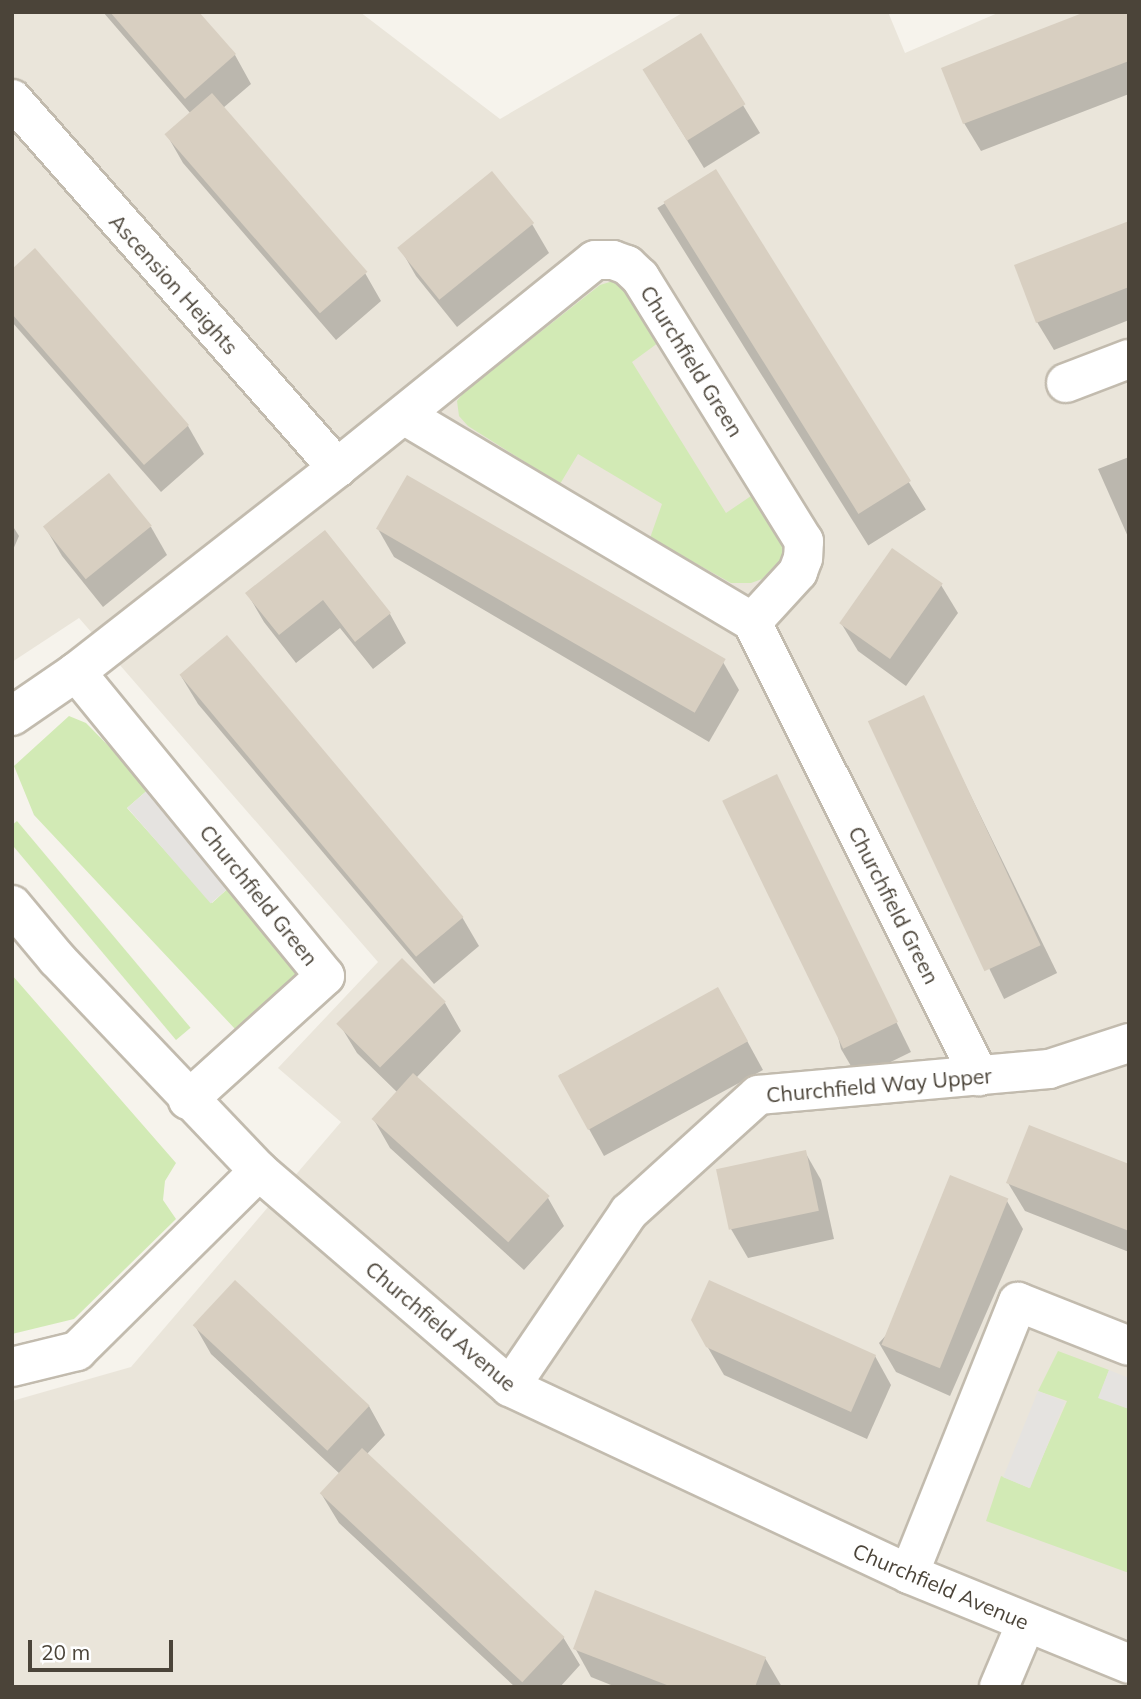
<!DOCTYPE html>
<style>
body{margin:0}
#map{position:relative;width:1141px;height:1699px;overflow:hidden;background:#f6f3ec;font-family:Mulish,sans-serif}
div>[style]{position:absolute}
[style*='--x']{left:calc(var(--x)*1px);top:calc(var(--y)*1px);width:calc(var(--w)*1px);rotate:calc(var(--a)*1deg)}
.residential>*{inset:0;background:#eae5da}
.green>*{inset:0;background:#d2eab5;transform-origin:0 0}
.parking>*{inset:0;background:#e5e3e0;transform-origin:0 0}
.shadow>*{inset:0;background:#0003;transform-origin:0 0}
.building>*{inset:0;background:#d8cfc1;transform-origin:0 0}
.roads{filter:drop-shadow(2px 0 #c2bbae) drop-shadow(-2px 0 #c2bbae) drop-shadow(0 2px #c2bbae) drop-shadow(0 -2px #c2bbae)}
.minor>*{height:38px;margin:-19px;padding:0 19px;transform-origin:19px;border-radius:19px;background:#fff}
.tertiary>*{height:38px;margin:-19px;padding:0 19px;transform-origin:19px;border-radius:19px;background:#fff}
span{translate:-50% -50%;white-space:nowrap;text-align:center;line-height:1.15;-webkit-text-stroke:6px #fff;paint-order:stroke}
.street-label{font-size:21px;color:#4b4439}
.frame{position:absolute;inset:0;border:14px solid #4b4439;pointer-events:none}
.scale{position:absolute;left:28px;top:1640px;width:145px;height:32px;box-sizing:border-box;border:4px solid #4b4439;border-top:0;padding-left:9px;font-size:21px;line-height:24px;white-space:nowrap;color:#4b4439;-webkit-text-stroke:5px #fff;paint-order:stroke}
</style>
<div id="map">
<div class="residential">
<div style="clip-path:polygon(12px 12px,360px 12px,500px 119px,684px 12px,888px 12px,905px 53px,1000px 12px,1129px 12px,1129px 1687px,12px 1687px,12px 1401px,131px 1367px,341px 1122px,278px 1068px,378px 962px,79px 618px,12px 662px)"></div>
</div>
<div class="green">
<div style="clip-path:polygon(613px 281px,621px 284px,662px 340px,632px 362px,726px 513px,754px 494px,784px 545px,781px 559px,762px 579px,751px 583px,731px 583px,650px 538px,662px 504px,578px 454px,560px 484px,468px 426px,459px 416px,457px 401px,464px 392px,600px 285px)"></div>
<div style="clip-path:polygon(69px 716px,86px 723px,150px 788px,127px 808px,212px 903px,234px 883px,304px 968px,236px 1030px,34px 815px,14px 766px)"></div>
<div style="left:17px;top:821px;width:270px;height:19px;rotate:50deg"></div>
<div style="clip-path:polygon(12px 975px,176px 1163px,165px 1181px,163px 1200px,176px 1219px,74px 1319px,12px 1334px)"></div>
<div style="clip-path:polygon(1058px 1351px,1109px 1370px,1099px 1397px,1129px 1409px,1129px 1573px,986px 1521px,1001px 1476px,1029px 1488px,1067px 1401px,1038px 1391px)"></div>
</div>
<div class="parking">
<div style="left:150px;top:788px;width:127px;height:30px;rotate:49deg"></div>
<div style="clip-path:polygon(1109px 1370px,1129px 1378px,1129px 1409px,1098px 1398px)"></div>
<div style="left:1038px;top:1391px;width:29px;height:93px;rotate:22deg"></div>
</div>
<div class="shadow">
<div style="clip-path:polygon(103px 12px,197px 12px,235px 55px,251px 84px,223px 108px,365px 273px,381px 301px,336px 340px,183px 163px,167px 135px,191px 114px)"></div>
<div style="clip-path:polygon(1129px 12px,1129px 94px,981px 151px,964px 123px)"></div>
<div style="clip-path:polygon(700px 35px,760px 133px,704px 168px,661px 98px)"></div>
<div style="left:715px;top:172px;width:398px;height:68px;rotate:58deg"></div>
<div style="clip-path:polygon(492px 173px,532px 224px,549px 253px,457px 327px,416px 276px,400px 248px)"></div>
<div style="clip-path:polygon(1129px 222px,1129px 320px,1054px 350px,1037px 322px)"></div>
<div style="clip-path:polygon(12px 271px,188px 426px,204px 454px,161px 492px,12px 322px)"></div>
<div style="clip-path:polygon(1129px 457px,1129px 539px,1098px 469px)"></div>
<div style="clip-path:polygon(12px 525px,19px 536px,12px 552px)"></div>
<div style="clip-path:polygon(45px 527px,151px 527px,167px 555px,103px 607px,62px 556px)"></div>
<div style="clip-path:polygon(378px 529px,723px 662px,739px 690px,709px 742px,394px 557px)"></div>
<div style="clip-path:polygon(324px 532px,390px 614px,406px 643px,373px 669px,340px 628px,296px 663px,264px 622px,247px 593px)"></div>
<div style="clip-path:polygon(941px 585px,958px 613px,906px 686px,858px 651px,841px 623px)"></div>
<div style="clip-path:polygon(181px 676px,462px 917px,479px 946px,434px 984px,198px 704px)"></div>
<div style="left:923px;top:698px;width:306px;height:59px;rotate:64deg"></div>
<div style="clip-path:polygon(776px 777px,911px 1052px,858px 1078px,841px 1049px)"></div>
<div style="clip-path:polygon(445px 1003px,461px 1031px,416px 1078px,548px 1198px,564px 1226px,524px 1270px,390px 1148px,374px 1120px,398px 1093px,357px 1053px,340px 1025px)"></div>
<div style="clip-path:polygon(734px 1017px,763px 1070px,604px 1156px,559px 1075px)"></div>
<div style="clip-path:polygon(805px 1152px,821px 1180px,834px 1239px,748px 1258px,731px 1229px)"></div>
<div style="clip-path:polygon(1129px 1166px,1129px 1252px,1025px 1211px,1008px 1183px)"></div>
<div style="clip-path:polygon(1007px 1201px,1023px 1229px,950px 1396px,896px 1372px,879px 1343px)"></div>
<div style="clip-path:polygon(195px 1326px,369px 1406px,385px 1435px,366px 1455px,563px 1637px,580px 1665px,560px 1687px,515px 1687px,339px 1523px,322px 1495px,341px 1475px,211px 1354px)"></div>
<div style="clip-path:polygon(707px 1346px,875px 1356px,891px 1385px,867px 1439px,724px 1375px)"></div>
<div style="clip-path:polygon(575px 1648px,765px 1658px,782px 1687px,616px 1687px,591px 1677px)"></div>
</div>
<div class="building">
<div style="clip-path:polygon(110px 12px,199px 12px,236px 54px,185px 99px)"></div>
<div style="clip-path:polygon(1085px 12px,1129px 12px,1129px 61px,963px 124px,941px 68px)"></div>
<div style="left:701px;top:33px;width:84px;height:69px;rotate:58deg"></div>
<div style="left:212px;top:93px;width:237px;height:63px;rotate:49deg"></div>
<div style="left:716px;top:169px;width:368px;height:62px;rotate:58deg"></div>
<div style="left:492px;top:171px;width:67px;height:122px;rotate:51deg"></div>
<div style="clip-path:polygon(1129px 221px,1129px 287px,1036px 323px,1014px 265px)"></div>
<div style="clip-path:polygon(35px 248px,189px 425px,144px 465px,12px 314px,12px 269px)"></div>
<div style="left:109px;top:473px;width:68px;height:85px;rotate:51deg"></div>
<div style="left:407px;top:475px;width:368px;height:62px;rotate:30deg"></div>
<div style="clip-path:polygon(325px 530px,391px 613px,355px 642px,323px 600px,279px 635px,245px 593px)"></div>
<div style="left:892px;top:548px;width:62px;height:92px;rotate:35deg"></div>
<div style="left:227px;top:635px;width:368px;height:62px;rotate:50deg"></div>
<div style="left:924px;top:695px;width:276px;height:62px;rotate:65deg"></div>
<div style="left:777px;top:774px;width:276px;height:61px;rotate:64deg"></div>
<div style="left:402px;top:958px;width:62px;height:93px;rotate:45deg"></div>
<div style="left:718px;top:987px;width:62px;height:183px;rotate:61deg"></div>
<div style="left:413px;top:1073px;width:184px;height:62px;rotate:42deg"></div>
<div style="clip-path:polygon(1029px 1125px,1129px 1164px,1129px 1231px,1006px 1183px)"></div>
<div style="left:806px;top:1150px;width:62px;height:92px;rotate:78deg"></div>
<div style="left:950px;top:1175px;width:63px;height:183px;rotate:22deg"></div>
<div style="left:235px;top:1280px;width:184px;height:62px;rotate:43deg"></div>
<div style="clip-path:polygon(709px 1280px,876px 1355px,851px 1412px,706px 1347px,691px 1320px)"></div>
<div style="left:362px;top:1448px;width:277px;height:62px;rotate:43deg"></div>
<div style="clip-path:polygon(595px 1590px,766px 1657px,755px 1687px,672px 1687px,573px 1649px)"></div>
</div>
<div class="roads">
<div class="minor">
<div style="--x:12;--y:99;--w:492;--a:48.6"></div>
<div style="--x:1066;--y:383;--w:67;--a:-20.9"></div>
<div style="--x:404;--y:415;--w:405;--a:30.7"></div>
<div style="--x:752;--y:622;--w:508;--a:63.43"></div>
<div style="--x:76;--y:672;--w:393;--a:50.7"></div>
<div style="--x:325;--y:976;--w:185;--a:137.9"></div>
<div style="--x:12;--y:716;--w:78;--a:-34.5"></div>
<div style="--x:76;--y:672;--w:331;--a:-38"></div>
<div style="--x:337;--y:468;--w:331;--a:-38.9"></div>
<div style="--x:595;--y:260;--w:18;--a:0"></div>
<div style="--x:613;--y:260;--w:15;--a:20"></div>
<div style="--x:627;--y:265;--w:18;--a:43"></div>
<div style="--x:640;--y:277;--w:311;--a:58.2"></div>
<div style="--x:804;--y:541;--w:17;--a:93"></div>
<div style="--x:803;--y:558;--w:15;--a:110"></div>
<div style="--x:798;--y:572;--w:68;--a:132.6"></div>
<div style="--x:12;--y:1367;--w:67;--a:-13.8"></div>
<div style="--x:77;--y:1351;--w:256;--a:-44.7"></div>
<div style="--x:510;--y:1387;--w:212;--a:-55.8"></div>
<div style="--x:629;--y:1212;--w:174;--a:-42.2"></div>
<div style="--x:758;--y:1095;--w:292;--a:-5.1"></div>
<div style="--x:1049;--y:1069;--w:84;--a:-18"></div>
<div style="--x:909;--y:1574;--w:293;--a:-68.2"></div>
<div style="--x:1018;--y:1302;--w:119;--a:21.6"></div>
<div style="--x:999;--y:1687;--w:69;--a:-67.1"></div>
</div>
<div class="tertiary">
<div style="--x:12;--y:905;--w:70;--a:50.2"></div>
<div style="--x:57;--y:959;--w:293;--a:46.4"></div>
<div style="--x:259;--y:1171;--w:331;--a:40.7"></div>
<div style="--x:510;--y:1387;--w:441;--a:25.1"></div>
<div style="--x:909;--y:1574;--w:238;--a:22.2"></div>
</div>
</div>
<div class="street-label">
<span style="left:174px;top:284px;rotate:48deg">Ascension Heights</span>
<span style="left:692px;top:361px;rotate:58deg">Churchfield Green</span>
<span style="left:259px;top:895px;rotate:51deg">Churchfield Green</span>
<span style="left:894px;top:905px;rotate:63deg">Churchfield Green</span>
<span style="left:879px;top:1085px;rotate:-5deg">Churchfield Way Upper</span>
<span style="left:441px;top:1326px;rotate:40deg">Churchfield Avenue</span>
<span style="left:941px;top:1586px;rotate:23deg">Churchfield Avenue</span>
</div>
<div class="frame"></div>
<div class="scale">20 m</div>
</div>
